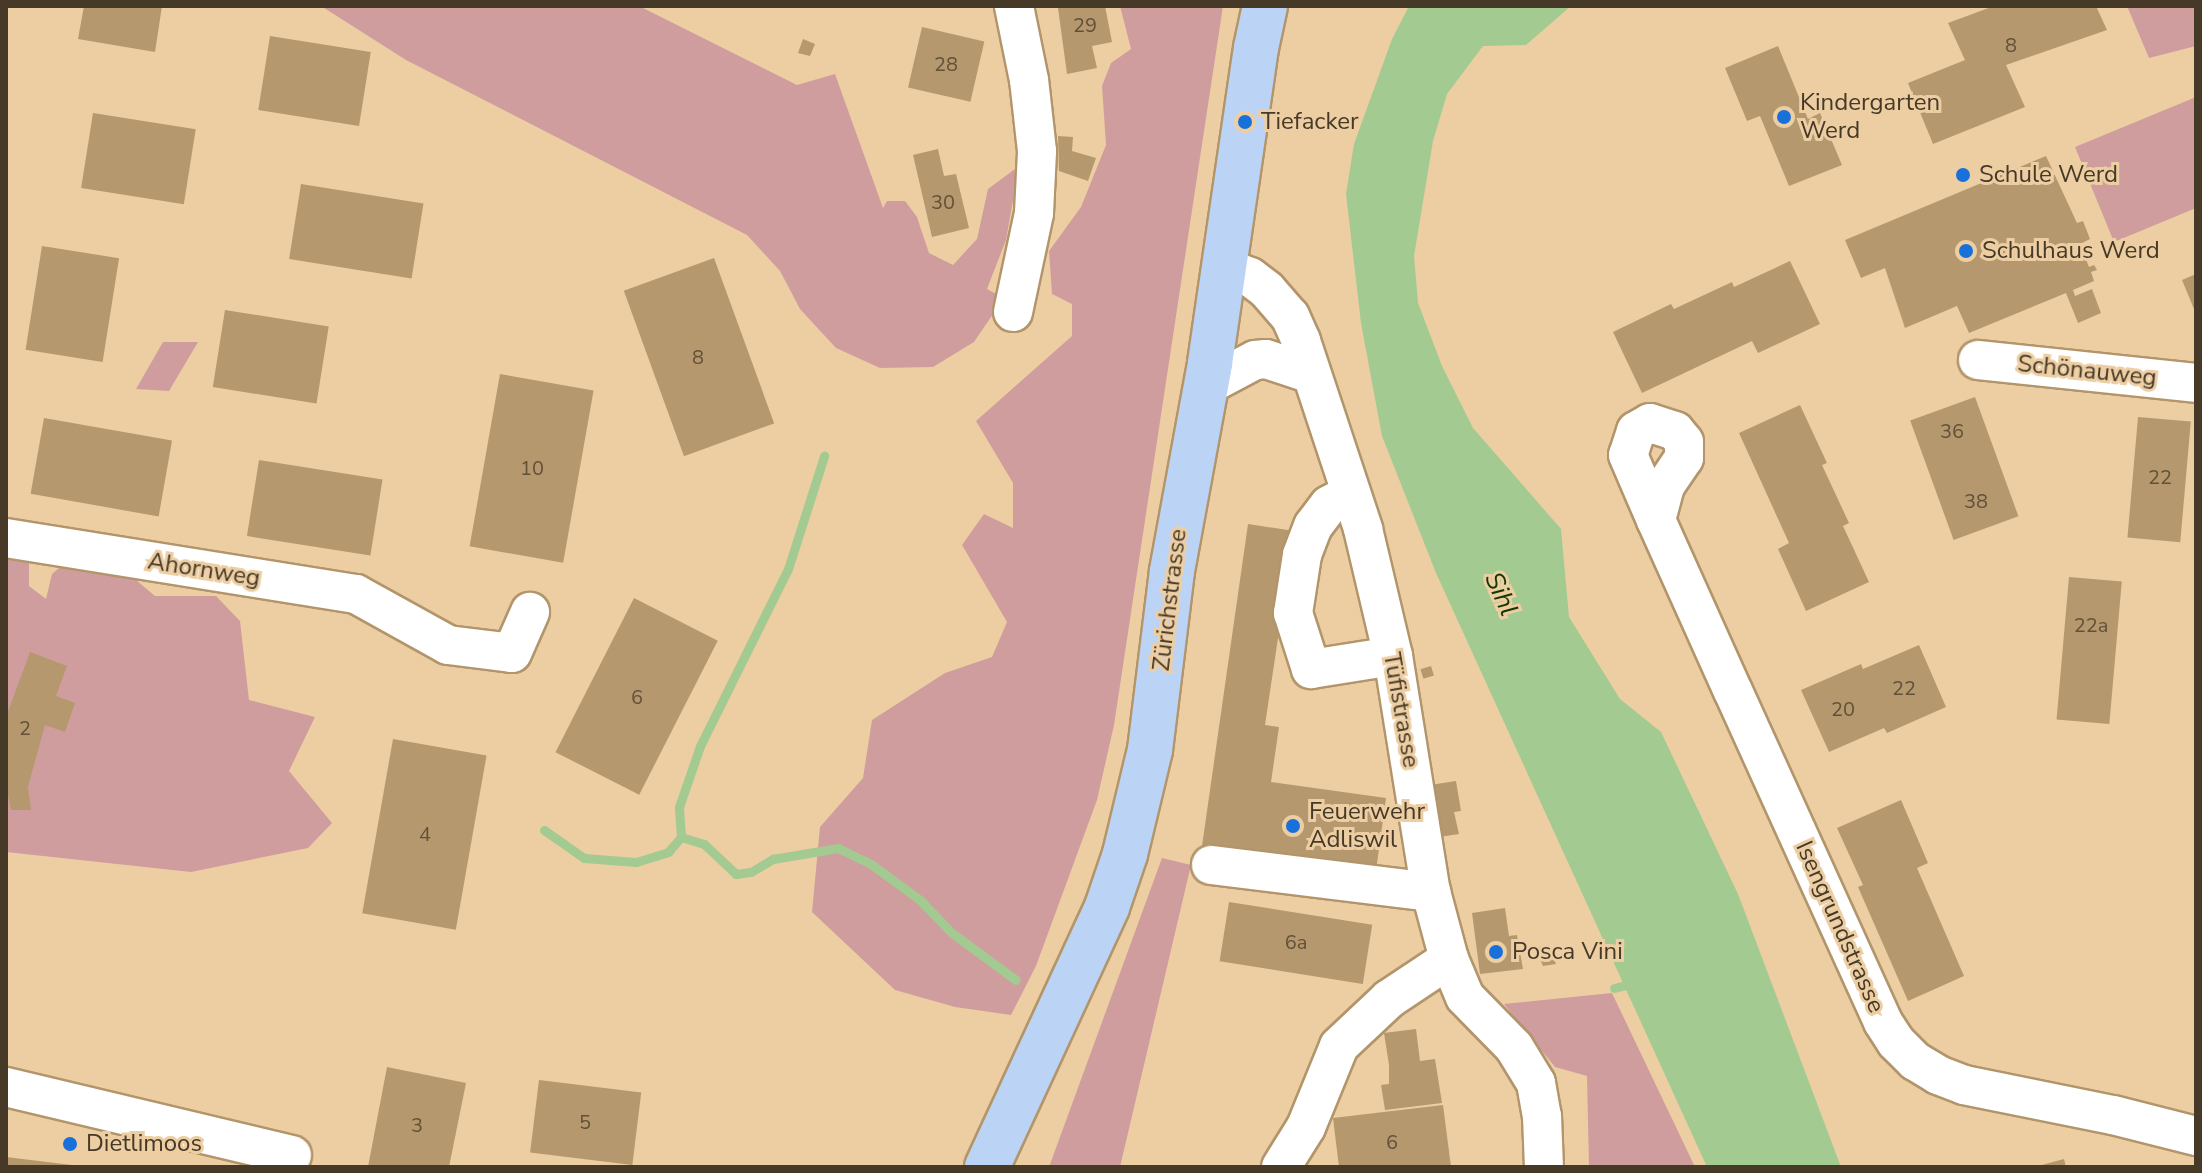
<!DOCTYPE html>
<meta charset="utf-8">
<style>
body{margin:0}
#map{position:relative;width:2202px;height:1173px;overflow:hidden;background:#edcea3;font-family:"Nunito Sans",sans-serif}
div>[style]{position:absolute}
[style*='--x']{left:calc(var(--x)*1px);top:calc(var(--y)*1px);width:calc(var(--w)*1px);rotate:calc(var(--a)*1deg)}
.green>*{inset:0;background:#d09d9f}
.water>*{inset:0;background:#a2ca91}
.stream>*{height:9px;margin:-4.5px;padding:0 4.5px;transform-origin:4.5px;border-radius:4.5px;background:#a2ca91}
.building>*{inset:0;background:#b5986e;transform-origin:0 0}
.roads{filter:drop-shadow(2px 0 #b2956b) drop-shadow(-2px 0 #b2956b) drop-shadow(0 2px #b2956b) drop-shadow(0 -2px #b2956b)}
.minor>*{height:38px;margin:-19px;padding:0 19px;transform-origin:19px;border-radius:19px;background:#fff}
.major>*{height:44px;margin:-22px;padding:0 22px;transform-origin:22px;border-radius:22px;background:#bbd4f6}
.dots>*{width:22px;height:22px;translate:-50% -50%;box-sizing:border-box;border:4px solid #edcea3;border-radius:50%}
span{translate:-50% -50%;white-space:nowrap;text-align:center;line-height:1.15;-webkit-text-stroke:6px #edcea3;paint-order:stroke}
.number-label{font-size:20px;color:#625139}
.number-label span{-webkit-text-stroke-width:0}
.poi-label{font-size:24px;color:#463927}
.left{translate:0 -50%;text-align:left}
.street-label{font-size:24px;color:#463927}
.water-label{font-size:26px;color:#143800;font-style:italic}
.frame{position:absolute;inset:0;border:8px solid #463927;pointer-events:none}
</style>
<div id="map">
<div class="green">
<div style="clip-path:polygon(321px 6px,639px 6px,797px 85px,835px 74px,883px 208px,887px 201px,905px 201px,917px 217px,929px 253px,953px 265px,977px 239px,988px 189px,1019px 166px,1006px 240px,987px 289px,1004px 298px,974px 342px,933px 367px,880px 368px,836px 348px,800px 309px,780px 271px,747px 235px,406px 60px)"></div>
<div style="clip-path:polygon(1120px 6px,1223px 6px,1114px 725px,1097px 800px,1036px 966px,1011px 1015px,955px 1007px,895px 990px,812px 912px,820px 827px,863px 778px,872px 720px,945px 673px,992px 657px,1007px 622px,962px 545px,984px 514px,1013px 528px,1013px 483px,976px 421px,1072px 336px,1072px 304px,1052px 294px,1049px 251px,1081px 207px,1106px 145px,1102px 86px,1111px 63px,1131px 49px)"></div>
<div style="clip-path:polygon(2127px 6px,2196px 6px,2196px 46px,2149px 58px)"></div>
<div style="clip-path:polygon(2196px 97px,2196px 208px,2114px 242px,2075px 147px)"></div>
<div style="clip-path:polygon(163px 342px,198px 342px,169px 391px,136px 389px)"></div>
<div style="clip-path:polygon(6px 548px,29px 552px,29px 586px,46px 599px,52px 574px,67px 561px,124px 570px,155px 596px,216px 596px,240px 621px,249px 700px,315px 717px,289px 771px,332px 823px,308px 848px,191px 872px,6px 852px)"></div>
<div style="clip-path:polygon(1162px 858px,1191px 865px,1120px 1167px,1049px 1167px)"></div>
<div style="clip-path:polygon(1612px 993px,1695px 1167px,1589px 1167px,1587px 1076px,1555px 1067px,1504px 1004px)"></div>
</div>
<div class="water">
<div style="clip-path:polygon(1409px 6px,1571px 6px,1526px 45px,1483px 46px,1447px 94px,1433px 141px,1414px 256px,1418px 303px,1442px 366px,1473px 428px,1561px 529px,1569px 617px,1620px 699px,1661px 732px,1738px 894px,1841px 1167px,1707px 1167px,1436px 573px,1382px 436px,1361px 323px,1346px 194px,1354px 144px,1392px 39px)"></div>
</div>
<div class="stream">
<div style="--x:544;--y:830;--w:49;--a:35"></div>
<div style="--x:584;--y:858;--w:52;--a:4.4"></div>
<div style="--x:636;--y:862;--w:34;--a:-17"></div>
<div style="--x:668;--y:852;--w:20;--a:-49"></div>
<div style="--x:681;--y:837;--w:24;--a:17"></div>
<div style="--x:704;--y:844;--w:44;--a:43.2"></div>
<div style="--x:736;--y:874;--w:15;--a:-8"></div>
<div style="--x:751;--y:872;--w:26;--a:-31"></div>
<div style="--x:773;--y:859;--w:66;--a:-9.6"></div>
<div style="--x:838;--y:848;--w:37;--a:26"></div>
<div style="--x:871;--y:864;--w:61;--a:36.3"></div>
<div style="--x:920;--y:900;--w:46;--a:45.9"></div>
<div style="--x:952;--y:933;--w:79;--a:36.3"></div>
<div style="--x:681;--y:837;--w:30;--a:-94"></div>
<div style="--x:679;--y:807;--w:65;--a:-71"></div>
<div style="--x:700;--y:746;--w:198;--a:-63.6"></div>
<div style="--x:788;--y:569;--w:119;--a:-72.3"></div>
<div style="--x:1614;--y:988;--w:21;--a:-14"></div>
</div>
<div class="building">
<div style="clip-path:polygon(84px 6px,162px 6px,155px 52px,78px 39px)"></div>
<div style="clip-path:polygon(1053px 6px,1105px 6px,1112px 42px,1092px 46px,1097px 68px,1067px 74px,1058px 8px)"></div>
<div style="clip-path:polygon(1994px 6px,2096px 6px,2107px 30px,2006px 65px,2025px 107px,1933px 144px,1908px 83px,1965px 60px,1948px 23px)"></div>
<div style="left:922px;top:27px;width:64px;height:62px;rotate:13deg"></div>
<div style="left:270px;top:36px;width:102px;height:75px;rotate:9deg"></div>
<div style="clip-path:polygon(803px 39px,815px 44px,810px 56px,798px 53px)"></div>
<div style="clip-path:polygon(1778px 46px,1808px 119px,1820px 113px,1842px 165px,1789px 186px,1760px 116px,1747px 121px,1725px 68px)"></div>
<div style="left:93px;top:113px;width:104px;height:76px;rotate:9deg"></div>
<div style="clip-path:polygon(1058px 136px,1073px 137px,1072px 151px,1096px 158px,1088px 181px,1059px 171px)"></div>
<div style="clip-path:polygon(938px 149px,944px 176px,956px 174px,969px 228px,932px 237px,913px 155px)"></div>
<div style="clip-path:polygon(2046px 156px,2077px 223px,2083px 221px,2090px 239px,2080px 244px,2089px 267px,2094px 265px,2097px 270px,2091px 272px,2094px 281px,2073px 290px,2075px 296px,2092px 289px,2101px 313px,2078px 323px,2066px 293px,1969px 333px,1957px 306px,1905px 328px,1885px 268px,1861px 278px,1845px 240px)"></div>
<div style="left:301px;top:184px;width:124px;height:76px;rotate:9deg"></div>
<div style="left:42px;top:246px;width:78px;height:105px;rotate:9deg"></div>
<div style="left:714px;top:258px;width:176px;height:96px;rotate:70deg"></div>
<div style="clip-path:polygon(1790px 261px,1820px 324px,1758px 353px,1752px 341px,1642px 393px,1613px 332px,1671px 304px,1674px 309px,1732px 282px,1734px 287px)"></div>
<div style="clip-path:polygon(2196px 274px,2196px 314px,2182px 280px)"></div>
<div style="left:225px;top:310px;width:105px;height:78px;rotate:9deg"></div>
<div style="left:500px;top:374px;width:95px;height:175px;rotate:10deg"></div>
<div style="left:1975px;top:397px;width:127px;height:69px;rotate:70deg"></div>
<div style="clip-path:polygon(1800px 405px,1827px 463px,1822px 465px,1849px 523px,1843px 526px,1869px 582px,1806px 611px,1778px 549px,1789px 543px,1739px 433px)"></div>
<div style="left:2138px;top:417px;width:53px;height:121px;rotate:5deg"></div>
<div style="left:44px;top:418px;width:130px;height:77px;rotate:10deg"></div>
<div style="left:259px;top:460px;width:125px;height:77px;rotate:9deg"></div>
<div style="clip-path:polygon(1248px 524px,1294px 531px,1265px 725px,1279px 727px,1271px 782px,1386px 798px,1375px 878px,1201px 853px)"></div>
<div style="left:2069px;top:577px;width:53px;height:143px;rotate:5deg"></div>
<div style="left:634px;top:598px;width:94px;height:173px;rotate:27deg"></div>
<div style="clip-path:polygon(1919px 645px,1946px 707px,1887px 733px,1884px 728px,1829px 752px,1801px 690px,1861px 664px,1863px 669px)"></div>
<div style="clip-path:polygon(30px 652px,67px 666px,56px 696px,75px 703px,65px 732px,45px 725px,28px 787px,31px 810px,11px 810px,6px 785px,6px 717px)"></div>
<div style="left:1431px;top:666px;width:10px;height:11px;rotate:73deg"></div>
<div style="left:393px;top:739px;width:95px;height:177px;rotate:10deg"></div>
<div style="clip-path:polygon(1456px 781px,1461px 811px,1454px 812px,1459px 834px,1439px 837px,1430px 785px)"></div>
<div style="clip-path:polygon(1901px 800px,1928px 863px,1917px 868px,1964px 976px,1908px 1001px,1858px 887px,1863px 885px,1837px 828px)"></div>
<div style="left:1229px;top:902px;width:145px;height:60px;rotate:9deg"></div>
<div style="clip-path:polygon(1505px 908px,1509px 936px,1517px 935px,1523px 969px,1480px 974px,1472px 913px)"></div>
<div style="clip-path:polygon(1548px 945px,1556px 964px,1543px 966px,1535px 947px)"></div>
<div style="clip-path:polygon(1416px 1029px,1420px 1061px,1435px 1059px,1442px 1103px,1385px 1110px,1381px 1085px,1389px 1084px,1389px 1065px,1384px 1033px)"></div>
<div style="clip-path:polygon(387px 1067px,466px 1083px,449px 1167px,368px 1167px)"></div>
<div style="left:539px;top:1080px;width:103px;height:73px;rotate:7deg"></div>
<div style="clip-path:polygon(1443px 1105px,1451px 1167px,1339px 1167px,1333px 1118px)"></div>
<div style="clip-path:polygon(6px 1157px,72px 1165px,72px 1167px,6px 1167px)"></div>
<div style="clip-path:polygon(2064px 1159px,2066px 1167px,2038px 1167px,2038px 1166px)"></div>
</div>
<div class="roads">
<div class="minor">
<div style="--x:1225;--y:267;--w:27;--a:22"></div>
<div style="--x:1250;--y:277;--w:21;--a:37"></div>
<div style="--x:1267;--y:290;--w:35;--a:49"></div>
<div style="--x:1290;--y:316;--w:27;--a:66"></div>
<div style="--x:1301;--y:341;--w:198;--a:71.7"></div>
<div style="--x:1363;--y:529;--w:130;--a:76.7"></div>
<div style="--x:1393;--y:656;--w:239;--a:80.9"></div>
<div style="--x:1431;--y:892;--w:69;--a:75"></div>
<div style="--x:1449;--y:959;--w:41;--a:67.2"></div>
<div style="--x:1465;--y:997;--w:70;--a:45.6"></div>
<div style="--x:1514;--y:1047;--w:42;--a:58.6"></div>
<div style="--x:1536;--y:1083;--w:34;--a:80"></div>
<div style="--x:1542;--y:1116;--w:51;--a:87.8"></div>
<div style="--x:1013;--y:312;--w:101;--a:-78"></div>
<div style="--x:1034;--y:213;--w:62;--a:-87.2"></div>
<div style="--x:1037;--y:151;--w:71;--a:-96.4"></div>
<div style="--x:1029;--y:80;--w:76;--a:-101.5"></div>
<div style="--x:1978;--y:360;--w:219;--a:6"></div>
<div style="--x:1206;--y:386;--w:55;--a:-28"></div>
<div style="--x:1255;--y:360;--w:11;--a:-5"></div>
<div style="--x:1266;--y:359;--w:47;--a:18.4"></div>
<div style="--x:1351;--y:493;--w:25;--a:151"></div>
<div style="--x:1329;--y:505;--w:26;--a:127"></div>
<div style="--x:1313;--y:526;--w:31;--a:111"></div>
<div style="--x:1302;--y:555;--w:59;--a:98.8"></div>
<div style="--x:1293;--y:613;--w:59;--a:72.2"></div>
<div style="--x:1311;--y:669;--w:83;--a:-9"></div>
<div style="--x:1656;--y:520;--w:35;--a:-75"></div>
<div style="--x:1665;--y:486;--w:34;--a:-56"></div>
<div style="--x:1684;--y:458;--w:16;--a:-90"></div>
<div style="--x:1684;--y:442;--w:14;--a:-129"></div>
<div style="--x:1675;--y:431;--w:26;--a:-162"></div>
<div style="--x:1650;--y:423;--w:16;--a:150"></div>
<div style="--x:1636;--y:431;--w:25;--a:108"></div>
<div style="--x:1628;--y:455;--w:71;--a:66.7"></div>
<div style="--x:1656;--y:520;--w:188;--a:65.8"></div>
<div style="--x:1733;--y:691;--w:363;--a:65.6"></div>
<div style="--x:1883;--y:1022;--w:24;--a:57"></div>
<div style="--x:1896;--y:1042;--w:27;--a:45"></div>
<div style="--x:1915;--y:1061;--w:27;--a:31"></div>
<div style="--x:1938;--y:1075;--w:28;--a:21"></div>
<div style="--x:1964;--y:1085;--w:152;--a:11.4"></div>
<div style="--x:2113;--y:1115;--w:86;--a:14.2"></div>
<div style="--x:6;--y:538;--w:354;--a:9.1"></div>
<div style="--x:356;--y:594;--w:105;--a:29"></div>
<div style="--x:448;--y:645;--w:64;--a:7.1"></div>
<div style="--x:512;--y:653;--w:45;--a:-66.3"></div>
<div style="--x:1211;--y:865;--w:222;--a:7"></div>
<div style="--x:6;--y:1087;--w:294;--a:13.4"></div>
<div style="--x:1281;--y:1167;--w:47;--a:-58"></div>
<div style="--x:1306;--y:1127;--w:87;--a:-67.8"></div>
<div style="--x:1339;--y:1046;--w:69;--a:-43.2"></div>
<div style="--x:1389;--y:999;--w:72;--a:-33.7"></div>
</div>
<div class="major">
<div style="--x:987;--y:1167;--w:286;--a:-65.2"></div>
<div style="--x:1107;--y:907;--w:56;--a:-71.2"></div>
<div style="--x:1125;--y:854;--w:107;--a:-76.5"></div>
<div style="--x:1150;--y:750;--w:180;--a:-83"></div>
<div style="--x:1172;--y:571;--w:211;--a:-79.6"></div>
<div style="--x:1210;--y:363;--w:318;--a:-81.7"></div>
<div style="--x:1256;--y:48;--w:43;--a:-77.9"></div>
</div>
</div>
<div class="dots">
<div style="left:1784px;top:117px;background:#1870da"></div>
<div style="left:1245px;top:122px;background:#1870da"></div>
<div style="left:1963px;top:175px;background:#1870da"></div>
<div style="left:1966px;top:251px;background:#1870da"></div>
<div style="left:1293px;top:826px;background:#1870da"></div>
<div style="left:1496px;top:952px;background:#1870da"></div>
<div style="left:70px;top:1144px;background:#1870da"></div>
</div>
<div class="number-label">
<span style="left:1085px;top:25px">29</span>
<span style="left:2011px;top:45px">8</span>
<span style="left:946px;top:64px">28</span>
<span style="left:943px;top:202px">30</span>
<span style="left:698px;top:357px">8</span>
<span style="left:1952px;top:431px">36</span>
<span style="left:532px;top:468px">10</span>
<span style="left:2160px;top:477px">22</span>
<span style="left:1976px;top:501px">38</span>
<span style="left:2091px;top:625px">22a</span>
<span style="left:1904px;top:688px">22</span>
<span style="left:637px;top:697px">6</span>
<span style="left:1843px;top:709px">20</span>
<span style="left:25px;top:728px">2</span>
<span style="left:425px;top:834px">4</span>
<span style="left:1296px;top:942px">6a</span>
<span style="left:585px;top:1122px">5</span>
<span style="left:417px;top:1125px">3</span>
<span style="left:1392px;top:1142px">6</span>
</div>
<div class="poi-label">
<span class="left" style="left:1800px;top:117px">Kindergarten<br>Werd</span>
<span class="left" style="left:1261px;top:122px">Tiefacker</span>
<span class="left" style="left:1979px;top:175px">Schule Werd</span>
<span class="left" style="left:1982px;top:251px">Schulhaus Werd</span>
<span class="left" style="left:1309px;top:826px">Feuerwehr<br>Adliswil</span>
<span class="left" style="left:1512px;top:952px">Posca Vini</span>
<span class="left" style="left:86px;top:1144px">Dietlimoos</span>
</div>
<div class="street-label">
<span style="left:2087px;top:371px;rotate:6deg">Schönauweg</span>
<span style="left:204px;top:570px;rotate:9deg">Ahornweg</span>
<span style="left:1170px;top:600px;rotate:-83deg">Zürichstrasse</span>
<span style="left:1401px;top:710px;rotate:80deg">Tüfistrasse</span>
<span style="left:1840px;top:927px;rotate:66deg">Isengrundstrasse</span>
</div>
<div class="water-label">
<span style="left:1501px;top:594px;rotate:66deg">Sihl</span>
</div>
<div class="frame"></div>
</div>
